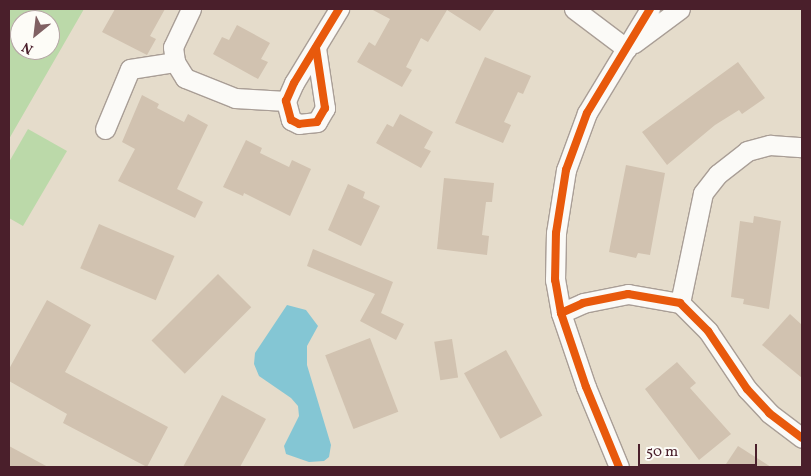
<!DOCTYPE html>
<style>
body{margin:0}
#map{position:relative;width:811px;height:476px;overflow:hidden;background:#e5dccb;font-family:Vollkorn,serif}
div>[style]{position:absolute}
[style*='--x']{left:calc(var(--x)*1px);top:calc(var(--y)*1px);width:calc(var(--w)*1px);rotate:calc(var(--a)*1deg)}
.green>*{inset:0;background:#bbd9a9}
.water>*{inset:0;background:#84c6d4}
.building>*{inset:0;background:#d1c2b0;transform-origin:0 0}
.roads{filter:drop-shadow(1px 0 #a99e96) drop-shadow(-1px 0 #a99e96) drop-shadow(0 1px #a99e96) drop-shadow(0 -1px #a99e96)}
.street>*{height:19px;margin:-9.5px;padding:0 9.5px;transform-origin:9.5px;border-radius:9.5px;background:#fbfaf7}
.cycleway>*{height:8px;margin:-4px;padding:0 4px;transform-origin:4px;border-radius:4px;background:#e8590c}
span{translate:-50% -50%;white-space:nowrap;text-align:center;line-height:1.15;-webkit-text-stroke:4.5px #fdfcf7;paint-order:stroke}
.frame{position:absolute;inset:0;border:10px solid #4a1f2b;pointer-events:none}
.north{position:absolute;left:10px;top:10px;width:50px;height:50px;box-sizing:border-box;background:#fdfcf7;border:1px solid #b5a4a5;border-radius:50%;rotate:209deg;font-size:14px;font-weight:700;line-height:20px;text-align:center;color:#4a1f2b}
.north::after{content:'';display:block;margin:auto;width:18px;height:22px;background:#806163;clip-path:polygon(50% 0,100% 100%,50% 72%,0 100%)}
.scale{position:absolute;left:638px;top:444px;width:119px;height:22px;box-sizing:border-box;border:2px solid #4a1f2b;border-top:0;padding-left:6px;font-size:15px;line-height:18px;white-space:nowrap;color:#4a1f2b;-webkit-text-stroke:4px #fdfcf7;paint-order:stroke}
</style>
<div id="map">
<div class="green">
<div style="clip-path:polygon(evenodd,9px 9px,84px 9px,9px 139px,9px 9px,20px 20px,50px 20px,50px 50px,20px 50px,20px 20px)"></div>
<div style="clip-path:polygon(28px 129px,67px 151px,23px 226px,9px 218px,9px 162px)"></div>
</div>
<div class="water">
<div style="clip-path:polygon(287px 305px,306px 310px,318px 326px,307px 346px,307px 365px,331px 445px,329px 457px,324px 461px,309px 462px,286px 454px,284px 446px,299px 416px,298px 406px,291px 398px,259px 376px,254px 364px,255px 353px)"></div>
</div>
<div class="building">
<div style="clip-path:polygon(115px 9px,165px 9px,150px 36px,156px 39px,147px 55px,102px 32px)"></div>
<div style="clip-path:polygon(371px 9px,495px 9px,480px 31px,447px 10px,428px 42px,421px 38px,406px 67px,412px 70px,402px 87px,357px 62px,369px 42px,375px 46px,390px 19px)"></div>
<div style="clip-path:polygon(237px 25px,270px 43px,261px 59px,268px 62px,258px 79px,213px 54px,222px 37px,229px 40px)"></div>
<div style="clip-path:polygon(485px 57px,531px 76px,523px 94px,518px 92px,504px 122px,511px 125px,503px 143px,455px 123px)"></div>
<div style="clip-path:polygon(738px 62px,765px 98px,742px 114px,739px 110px,715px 125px,667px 165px,642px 132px)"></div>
<div style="clip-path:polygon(142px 95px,159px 104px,157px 108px,184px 122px,188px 114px,208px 125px,177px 189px,203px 202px,195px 218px,118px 181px,135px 149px,122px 142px)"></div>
<div style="clip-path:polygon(400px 114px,433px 132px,424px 148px,431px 151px,421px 168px,376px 143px,387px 124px,393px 127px)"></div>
<div style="clip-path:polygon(246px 140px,262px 148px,260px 153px,289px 167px,292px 160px,311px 169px,290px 216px,244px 193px,243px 196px,223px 187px)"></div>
<div style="clip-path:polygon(626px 165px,665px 173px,650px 255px,638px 253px,636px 258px,609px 252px)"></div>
<div style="clip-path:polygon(444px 178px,494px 183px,492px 202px,486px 202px,482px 235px,489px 236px,487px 255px,437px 249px)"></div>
<div style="clip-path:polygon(348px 184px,365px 192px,363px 198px,380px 206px,361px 246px,328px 230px)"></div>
<div style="clip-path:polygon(754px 216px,781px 221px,769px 309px,743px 304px,744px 299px,731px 297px,740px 221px,753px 223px)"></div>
<div style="left:99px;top:224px;width:82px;height:48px;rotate:23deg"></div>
<div style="clip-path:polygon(313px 249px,393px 282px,381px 313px,404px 324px,396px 340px,360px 321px,375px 294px,307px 266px)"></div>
<div style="left:218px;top:274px;width:47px;height:94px;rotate:45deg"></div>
<div style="clip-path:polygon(47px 300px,91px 325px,65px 372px,168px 427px,147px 467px,63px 423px,67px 414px,9px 381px,9px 369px)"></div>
<div style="clip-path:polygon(790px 314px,802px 325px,802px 378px,762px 345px)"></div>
<div style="left:370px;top:338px;width:79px;height:48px;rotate:69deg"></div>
<div style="left:452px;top:339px;width:39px;height:18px;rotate:81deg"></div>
<div style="left:506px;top:350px;width:75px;height:48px;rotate:61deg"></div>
<div style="clip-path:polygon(677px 362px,696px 383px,690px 388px,731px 434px,699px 460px,645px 389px)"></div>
<div style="clip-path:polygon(222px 395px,266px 419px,240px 467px,183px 467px)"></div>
<div style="clip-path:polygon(9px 446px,48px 467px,9px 467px)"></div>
<div style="clip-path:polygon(738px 446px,771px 467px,724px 467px)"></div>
</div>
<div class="roads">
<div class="street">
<div style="--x:191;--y:9;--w:42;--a:115.3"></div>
<div style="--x:173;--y:47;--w:15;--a:82"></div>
<div style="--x:175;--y:62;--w:19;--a:58"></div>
<div style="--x:185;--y:78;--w:54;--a:21.8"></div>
<div style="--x:235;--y:98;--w:51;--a:3.4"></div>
<div style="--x:574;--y:9;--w:66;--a:37"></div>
<div style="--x:634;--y:43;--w:57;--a:-36.5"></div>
<div style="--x:316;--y:48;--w:61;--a:81.5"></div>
<div style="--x:325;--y:108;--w:16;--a:120"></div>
<div style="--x:317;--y:122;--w:18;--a:174"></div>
<div style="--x:299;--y:124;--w:9;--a:-153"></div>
<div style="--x:291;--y:120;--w:20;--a:-105"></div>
<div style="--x:286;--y:101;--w:20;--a:-66"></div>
<div style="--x:294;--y:83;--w:87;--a:-58.7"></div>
<div style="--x:105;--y:129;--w:65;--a:-67.4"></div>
<div style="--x:130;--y:69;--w:46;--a:-8.8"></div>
<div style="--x:680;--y:303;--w:112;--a:-78.2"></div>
<div style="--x:703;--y:193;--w:24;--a:-52"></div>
<div style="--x:718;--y:174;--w:37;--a:-38"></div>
<div style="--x:747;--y:151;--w:24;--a:-15"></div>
<div style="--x:770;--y:145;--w:32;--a:4"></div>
<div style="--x:561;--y:313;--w:24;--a:-24"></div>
<div style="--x:583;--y:303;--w:46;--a:-11.3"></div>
<div style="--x:628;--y:294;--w:53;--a:9.8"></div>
<div style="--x:680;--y:303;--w:40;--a:45"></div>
<div style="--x:708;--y:331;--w:70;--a:56.1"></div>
<div style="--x:747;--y:389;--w:33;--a:47"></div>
<div style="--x:769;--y:413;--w:41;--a:37.1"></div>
<div style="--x:619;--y:467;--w:87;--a:-112.4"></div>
<div style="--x:586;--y:387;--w:78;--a:-108.7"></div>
<div style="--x:561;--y:313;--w:34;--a:-100"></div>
<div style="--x:555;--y:280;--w:47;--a:-88.8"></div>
<div style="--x:556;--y:233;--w:64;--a:-81"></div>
<div style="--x:566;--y:170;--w:61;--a:-69.8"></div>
<div style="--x:587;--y:113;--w:122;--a:-58.8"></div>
</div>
</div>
<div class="cycleway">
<div style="--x:316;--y:48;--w:61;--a:81.5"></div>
<div style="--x:325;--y:108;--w:16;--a:120"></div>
<div style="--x:317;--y:122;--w:18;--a:174"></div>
<div style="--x:299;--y:124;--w:9;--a:-153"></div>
<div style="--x:291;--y:120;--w:20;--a:-105"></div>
<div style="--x:286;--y:101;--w:20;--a:-66"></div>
<div style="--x:294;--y:83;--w:87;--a:-58.7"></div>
<div style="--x:561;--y:313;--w:24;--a:-24"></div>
<div style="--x:583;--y:303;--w:46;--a:-11.3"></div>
<div style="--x:628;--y:294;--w:53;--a:9.8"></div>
<div style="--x:680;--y:303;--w:40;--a:45"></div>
<div style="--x:708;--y:331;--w:70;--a:56.1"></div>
<div style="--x:747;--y:389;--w:33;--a:47"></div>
<div style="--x:769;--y:413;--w:41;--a:37.1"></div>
<div style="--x:619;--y:467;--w:87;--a:-112.4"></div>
<div style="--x:586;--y:387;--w:78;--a:-108.7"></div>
<div style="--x:561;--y:313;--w:34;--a:-100"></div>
<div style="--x:555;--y:280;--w:47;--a:-88.8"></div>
<div style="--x:556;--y:233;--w:64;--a:-81"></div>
<div style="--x:566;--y:170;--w:61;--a:-69.8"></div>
<div style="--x:587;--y:113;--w:122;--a:-58.8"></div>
</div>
<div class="frame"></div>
<div class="north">N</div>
<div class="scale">50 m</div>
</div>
